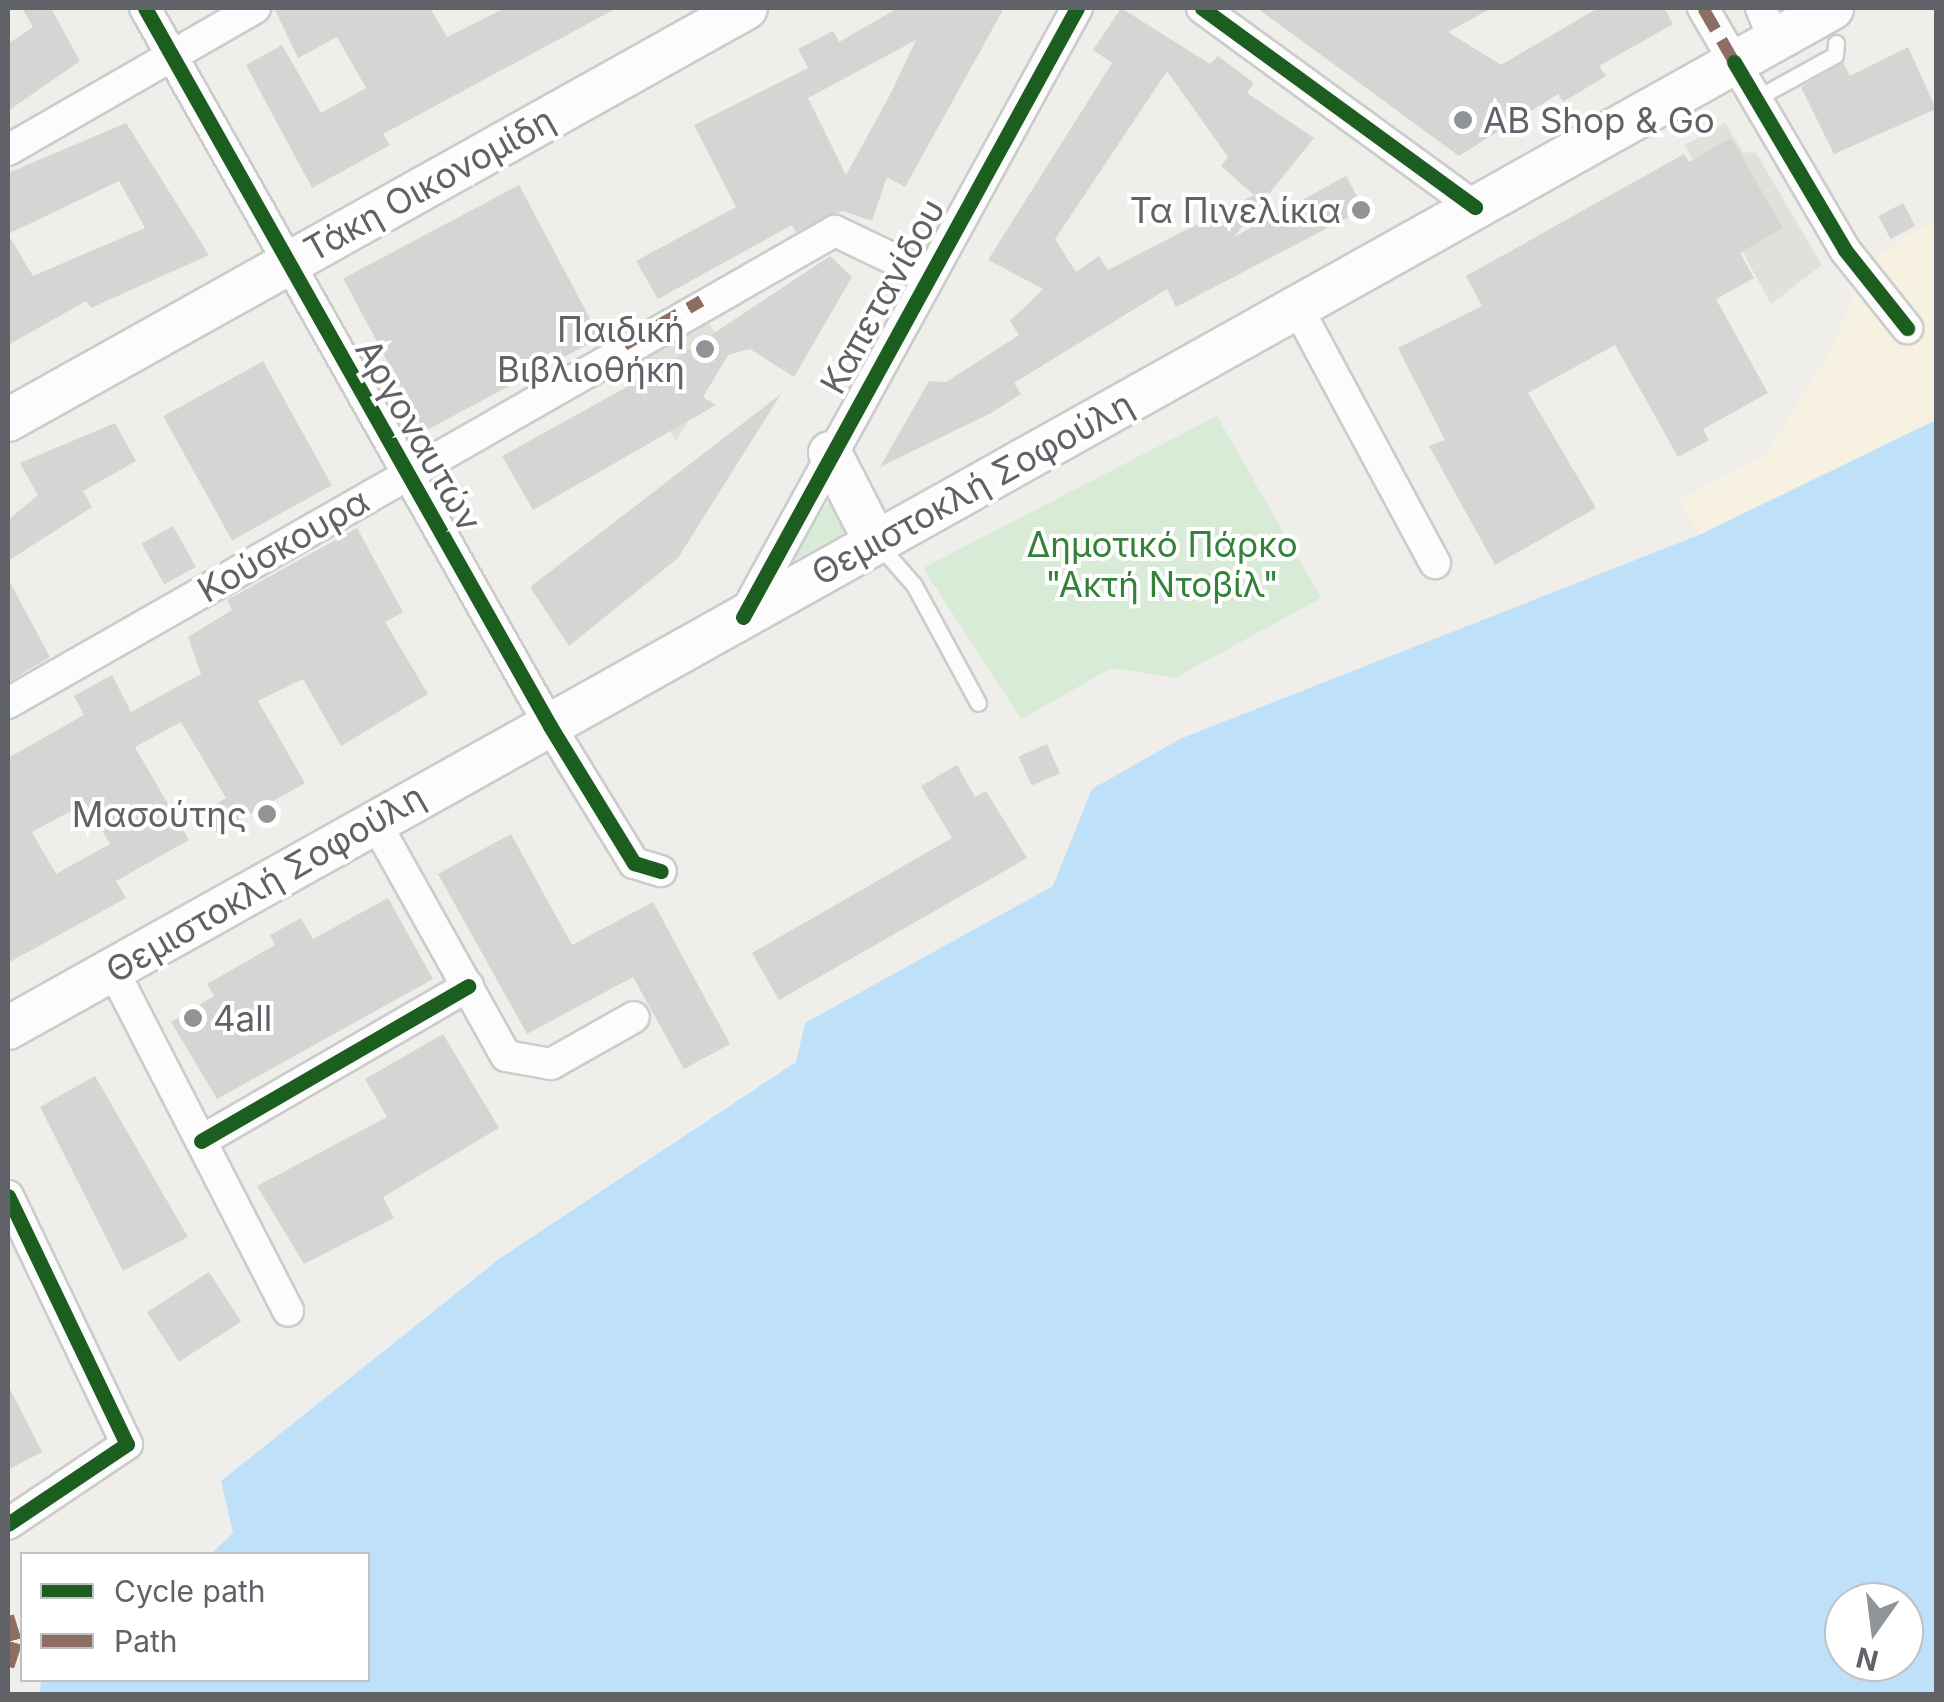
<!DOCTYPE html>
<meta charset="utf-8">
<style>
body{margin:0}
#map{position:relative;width:1944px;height:1702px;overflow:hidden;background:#efeeea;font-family:Inter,sans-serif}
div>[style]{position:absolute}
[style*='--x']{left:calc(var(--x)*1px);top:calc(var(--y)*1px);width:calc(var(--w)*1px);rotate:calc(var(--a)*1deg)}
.education>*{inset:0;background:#e2e0da}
.green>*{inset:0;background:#d8ebd6}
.sand>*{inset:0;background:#f6f1e1}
.water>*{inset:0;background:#bfe0f9}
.building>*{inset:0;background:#d6d5d3;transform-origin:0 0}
.roads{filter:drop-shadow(2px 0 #cbcccc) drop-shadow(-2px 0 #cbcccc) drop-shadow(0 2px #cbcccc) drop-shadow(0 -2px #cbcccc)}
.lane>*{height:15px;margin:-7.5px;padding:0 7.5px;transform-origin:7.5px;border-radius:7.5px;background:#fdfcfc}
.street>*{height:30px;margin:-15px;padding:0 15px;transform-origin:15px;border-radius:15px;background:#fdfcfc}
.secondary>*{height:42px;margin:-21px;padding:0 21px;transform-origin:21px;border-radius:21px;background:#fdfcfc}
.quiet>*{height:12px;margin-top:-6px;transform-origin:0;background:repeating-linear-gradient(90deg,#8d6e63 0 25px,transparent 0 37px)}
.cycleway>*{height:15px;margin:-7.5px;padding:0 7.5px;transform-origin:7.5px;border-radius:7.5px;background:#1b5e20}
.dots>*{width:28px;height:28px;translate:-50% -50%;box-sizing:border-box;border:5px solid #fff;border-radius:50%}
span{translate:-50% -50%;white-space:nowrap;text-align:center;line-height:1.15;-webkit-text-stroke:8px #fff;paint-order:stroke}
.poi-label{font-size:35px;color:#5f6368}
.left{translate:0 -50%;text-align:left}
.right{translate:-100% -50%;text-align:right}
.street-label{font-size:35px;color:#5f6368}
.park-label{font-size:35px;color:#348238}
.frame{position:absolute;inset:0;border:10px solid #5f6368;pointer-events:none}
.legend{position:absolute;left:20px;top:1552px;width:350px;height:130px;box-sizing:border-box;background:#fff;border:2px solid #bfc1c3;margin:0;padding:12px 18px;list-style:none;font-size:30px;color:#5f6368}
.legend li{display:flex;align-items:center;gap:20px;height:50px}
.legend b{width:50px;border:2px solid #bfc1c3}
.north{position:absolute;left:1824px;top:1582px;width:100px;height:100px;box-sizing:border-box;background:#fff;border:2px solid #bfc1c3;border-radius:50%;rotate:194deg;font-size:28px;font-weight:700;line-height:40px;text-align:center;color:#5f6368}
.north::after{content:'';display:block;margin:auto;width:35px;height:45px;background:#919496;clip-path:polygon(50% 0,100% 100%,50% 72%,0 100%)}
</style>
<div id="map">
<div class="education">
<div style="clip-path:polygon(1725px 123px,1743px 152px,1756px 153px,1822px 265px,1771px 304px,1685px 145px)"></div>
<div style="clip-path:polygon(703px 313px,728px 355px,676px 441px,628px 353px)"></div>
</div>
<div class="green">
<div style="clip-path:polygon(1217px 416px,1321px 598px,1175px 678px,1112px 668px,1021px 719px,923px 568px)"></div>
<div style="clip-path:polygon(828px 502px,846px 532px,789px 563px)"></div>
</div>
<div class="sand">
<div style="clip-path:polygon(1847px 218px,1872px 258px,1936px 219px,1936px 420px,1699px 535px,1680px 500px,1767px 453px,1831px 349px,1855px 293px,1821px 232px)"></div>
</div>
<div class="water">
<div style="clip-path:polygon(evenodd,1936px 420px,1936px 1694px,40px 1694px,41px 1680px,368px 1680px,368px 1554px,211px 1554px,233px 1533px,221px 1481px,499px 1259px,796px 1062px,805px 1023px,1053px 886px,1092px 789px,1180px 739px,1699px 535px,1936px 420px,1844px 1602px,1904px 1602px,1904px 1662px,1844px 1662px,1844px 1602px)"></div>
</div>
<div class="building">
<div style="clip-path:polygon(22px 8px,51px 8px,80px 61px,8px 111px,8px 44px,33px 27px)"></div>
<div style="clip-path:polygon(274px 8px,430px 8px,447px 37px,505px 8px,617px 8px,383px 134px,390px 145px,312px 188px,246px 65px,282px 45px,321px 113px,366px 88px,337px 37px,298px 58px)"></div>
<div style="clip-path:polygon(evenodd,898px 8px,1004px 8px,905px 187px,887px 177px,872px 221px,843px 211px,796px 232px,792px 225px,658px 299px,636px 261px,736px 207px,694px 125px,808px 68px,798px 49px,833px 31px,839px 42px,898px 8px,916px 40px,891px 93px,846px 175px,808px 98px,916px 40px)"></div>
<div style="clip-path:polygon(evenodd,1121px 8px,1210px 64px,1218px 56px,1254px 83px,1247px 93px,1314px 138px,1234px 237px,1346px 176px,1364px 209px,1176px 307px,1167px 289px,1014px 383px,1021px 394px,991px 413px,880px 467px,929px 381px,946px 382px,1019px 335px,1010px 321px,1043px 289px,988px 260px,1112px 63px,1093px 50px,1121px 8px,1167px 71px,1228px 157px,1221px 166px,1254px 195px,1108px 270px,1099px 256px,1076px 272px,1055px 239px,1167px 71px)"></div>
<div style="clip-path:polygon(1257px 8px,1492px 8px,1448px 32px,1501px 65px,1598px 8px,1664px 8px,1673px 24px,1599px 66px,1606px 76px,1563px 102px,1558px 94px,1459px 156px)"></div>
<div style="clip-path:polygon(1908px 47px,1936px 109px,1834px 154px,1801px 87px,1843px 62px,1850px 76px)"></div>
<div style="clip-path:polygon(evenodd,126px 123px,209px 255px,91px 308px,86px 301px,8px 345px,8px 173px,126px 123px,119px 181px,145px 228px,33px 276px,8px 234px,119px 181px)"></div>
<div style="clip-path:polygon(1731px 138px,1783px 228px,1740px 253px,1754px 278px,1716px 299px,1768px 393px,1703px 429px,1709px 440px,1678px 457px,1615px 345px,1528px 393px,1596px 508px,1495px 565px,1429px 446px,1445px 440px,1398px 348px,1482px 306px,1466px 276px,1684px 154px,1689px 162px)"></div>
<div style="left:519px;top:185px;width:173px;height:199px;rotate:62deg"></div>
<div style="left:1903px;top:203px;width:26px;height:28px;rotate:62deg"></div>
<div style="clip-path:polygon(830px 256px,852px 277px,794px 377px,750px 349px,728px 355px,703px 397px,716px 405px,533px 510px,502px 456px,663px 367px)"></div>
<div style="left:263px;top:361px;width:142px;height:114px;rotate:61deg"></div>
<div style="clip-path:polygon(781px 394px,678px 558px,569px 646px,530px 587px)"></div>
<div style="clip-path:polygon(115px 423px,136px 461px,83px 491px,92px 507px,8px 561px,8px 520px,38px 495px,20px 463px)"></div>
<div style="left:173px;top:526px;width:47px;height:36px;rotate:61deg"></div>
<div style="clip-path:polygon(evenodd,357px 528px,403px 612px,385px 622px,428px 694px,341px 746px,303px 679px,258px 701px,305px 783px,217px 833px,204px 811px,226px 798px,181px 722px,135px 747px,189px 840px,116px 881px,126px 898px,8px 963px,8px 758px,84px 715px,74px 696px,112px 675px,131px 712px,201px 674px,188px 637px,232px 610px,227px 600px,357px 528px,86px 803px,110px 844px,56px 874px,32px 832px,86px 803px)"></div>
<div style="clip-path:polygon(8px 579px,50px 657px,8px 682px)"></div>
<div style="left:1047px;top:744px;width:32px;height:31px;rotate:66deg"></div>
<div style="clip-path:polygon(957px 765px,975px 797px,986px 791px,1027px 858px,779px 1000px,752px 953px,952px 838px,921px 786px)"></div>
<div style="clip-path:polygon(511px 834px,572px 945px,653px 902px,730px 1044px,684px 1069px,633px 977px,527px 1034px,438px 874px)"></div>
<div style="clip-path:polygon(388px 898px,433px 979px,217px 1099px,171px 1022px,214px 996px,207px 984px,275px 945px,270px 935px,301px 918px,313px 939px)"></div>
<div style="clip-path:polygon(443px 1034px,499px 1128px,383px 1197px,394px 1218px,304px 1264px,257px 1186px,387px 1117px,365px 1079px)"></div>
<div style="clip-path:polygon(95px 1076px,188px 1237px,123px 1271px,40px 1107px)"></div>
<div style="left:209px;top:1272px;width:59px;height:74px;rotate:57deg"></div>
<div style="clip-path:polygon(8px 1385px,42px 1452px,8px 1470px)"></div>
</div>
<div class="roads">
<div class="lane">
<div style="--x:1755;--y:99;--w:91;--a:-28.8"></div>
<div style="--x:1835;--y:55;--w:12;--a:-85"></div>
<div style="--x:879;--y:545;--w:53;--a:48.8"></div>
<div style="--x:914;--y:585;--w:134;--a:61.5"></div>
</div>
<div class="street">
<div style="--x:145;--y:8;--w:824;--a:60.57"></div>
<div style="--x:550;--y:726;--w:161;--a:58.5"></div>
<div style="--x:634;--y:863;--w:28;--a:17"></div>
<div style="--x:1202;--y:8;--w:338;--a:36.1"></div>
<div style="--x:1703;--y:8;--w:281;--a:59.6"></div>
<div style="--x:1845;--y:250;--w:100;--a:51.5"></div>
<div style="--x:1761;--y:8;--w:35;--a:68"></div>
<div style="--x:8;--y:150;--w:285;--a:-29.9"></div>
<div style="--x:1297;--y:307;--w:291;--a:61.7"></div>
<div style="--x:743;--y:617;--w:695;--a:-61.26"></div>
<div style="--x:8;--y:703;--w:952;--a:-29.72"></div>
<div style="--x:835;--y:231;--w:102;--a:25.6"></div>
<div style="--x:374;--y:820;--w:270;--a:60.8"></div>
<div style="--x:506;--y:1056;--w:46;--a:10.1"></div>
<div style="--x:551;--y:1064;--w:95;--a:-29.5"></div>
<div style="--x:113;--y:970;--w:383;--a:62.8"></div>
<div style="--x:201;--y:1141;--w:309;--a:-30.1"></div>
<div style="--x:8;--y:1196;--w:275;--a:64.4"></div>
<div style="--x:127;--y:1444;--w:143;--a:146.1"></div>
</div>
<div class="secondary">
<div style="--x:8;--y:420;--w:845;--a:-29.17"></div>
<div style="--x:830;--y:453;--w:101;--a:62.9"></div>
<div style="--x:8;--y:1028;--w:2090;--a:-29.21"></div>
</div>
</div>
<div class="quiet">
<div style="--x:1703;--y:8;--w:62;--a:60.1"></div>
<div style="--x:624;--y:345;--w:89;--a:-29.7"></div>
<div style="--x:8;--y:1616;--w:28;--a:73"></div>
<div style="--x:16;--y:1643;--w:26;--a:108"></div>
</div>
<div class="cycleway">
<div style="--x:145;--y:8;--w:824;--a:60.57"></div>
<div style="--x:550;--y:726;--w:161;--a:58.5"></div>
<div style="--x:634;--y:863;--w:28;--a:17"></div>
<div style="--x:1202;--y:8;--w:338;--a:36.1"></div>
<div style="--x:1734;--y:62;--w:218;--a:59.4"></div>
<div style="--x:1845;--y:250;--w:100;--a:51.5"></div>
<div style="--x:743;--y:617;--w:695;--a:-61.26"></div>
<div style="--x:201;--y:1141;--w:309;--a:-30.1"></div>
<div style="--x:8;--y:1196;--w:275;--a:64.4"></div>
<div style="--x:127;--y:1444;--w:143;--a:146.1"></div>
</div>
<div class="dots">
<div style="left:1463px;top:120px;background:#919496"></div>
<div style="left:1361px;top:210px;background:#919496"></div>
<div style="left:705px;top:349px;background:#919496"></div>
<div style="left:267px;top:814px;background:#919496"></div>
<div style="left:193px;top:1018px;background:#919496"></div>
</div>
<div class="poi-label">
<span class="left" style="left:1483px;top:120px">AB Shop &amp; Go</span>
<span class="right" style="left:1341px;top:210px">Τα Πινελίκια</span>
<span class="right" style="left:685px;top:349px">Παιδική<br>Βιβλιοθήκη</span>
<span class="right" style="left:247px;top:814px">Μασούτης</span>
<span class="left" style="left:213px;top:1018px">4all</span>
</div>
<div class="street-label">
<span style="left:429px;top:184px;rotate:-29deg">Τάκη Οικονομίδη</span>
<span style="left:882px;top:296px;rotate:-61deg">Καπετανίδου</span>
<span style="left:419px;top:435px;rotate:60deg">Αργοναυτών</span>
<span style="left:972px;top:488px;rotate:-29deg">Θεμιστοκλή Σοφούλη</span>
<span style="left:283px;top:545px;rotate:-30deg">Κούσκουρα</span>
<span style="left:265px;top:883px;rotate:-30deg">Θεμιστοκλή Σοφούλη</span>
</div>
<div class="park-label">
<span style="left:1162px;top:564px">Δημοτικό Πάρκο<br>"Ακτή Ντοβίλ"</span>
</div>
<div class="frame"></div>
<ul class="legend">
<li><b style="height:12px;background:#1b5e20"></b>Cycle path</li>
<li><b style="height:12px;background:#8d6e63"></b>Path</li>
</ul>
<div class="north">N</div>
</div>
